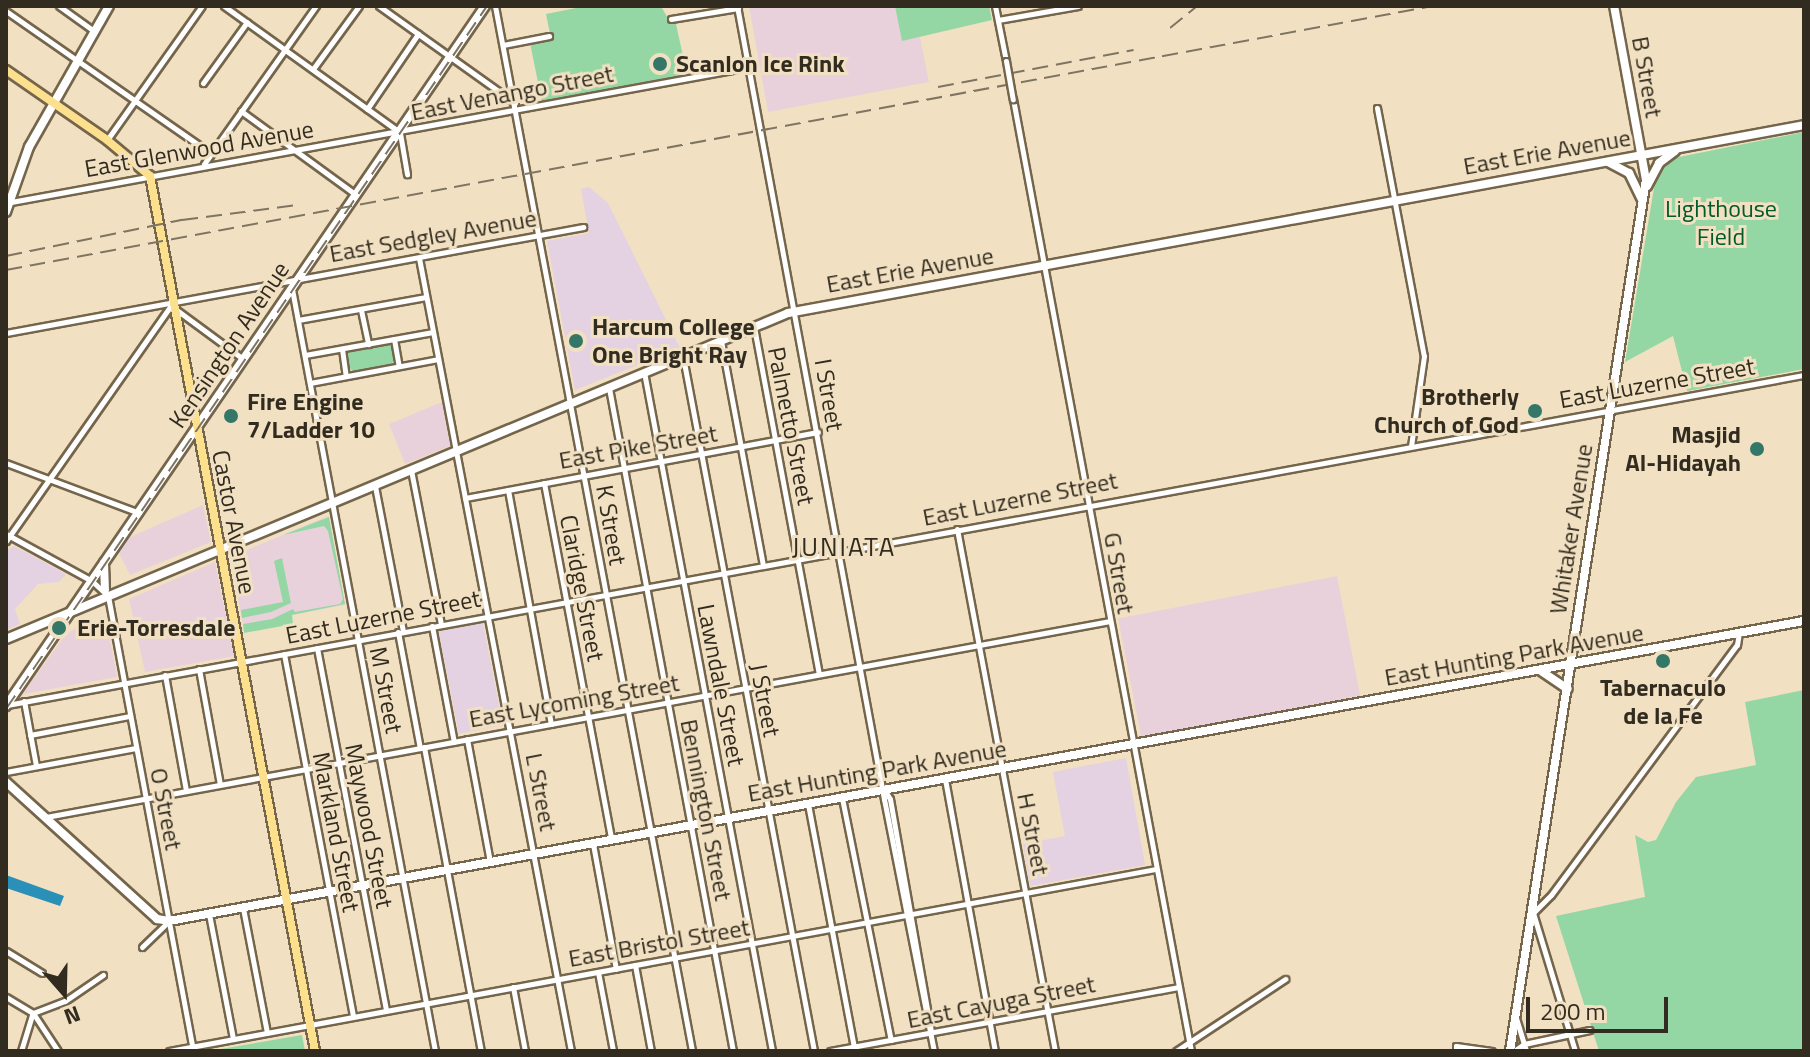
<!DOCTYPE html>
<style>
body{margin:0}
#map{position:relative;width:1810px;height:1057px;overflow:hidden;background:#f1e0c2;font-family:"Titillium Web",sans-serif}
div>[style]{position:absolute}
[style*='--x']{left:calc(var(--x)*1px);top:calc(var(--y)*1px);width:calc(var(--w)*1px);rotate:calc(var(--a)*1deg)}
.commercial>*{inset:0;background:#e9d1db;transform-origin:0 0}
.education>*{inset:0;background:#e4d1e2;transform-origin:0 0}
.green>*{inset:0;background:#95d7a4}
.water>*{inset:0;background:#2b90b8}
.roads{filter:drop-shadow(2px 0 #74654b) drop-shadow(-2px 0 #74654b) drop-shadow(0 2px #74654b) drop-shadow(0 -2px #74654b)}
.street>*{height:5px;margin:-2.5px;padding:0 2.5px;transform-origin:2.5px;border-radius:2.5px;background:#fff}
.secondary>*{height:8px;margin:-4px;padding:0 4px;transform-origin:4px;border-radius:4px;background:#fff}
.primary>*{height:8px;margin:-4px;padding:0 4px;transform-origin:4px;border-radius:4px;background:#fce08e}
.rail>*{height:2px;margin-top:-1px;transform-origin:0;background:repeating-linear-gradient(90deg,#7e7461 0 16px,transparent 0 24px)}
.bridges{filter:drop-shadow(2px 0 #74654b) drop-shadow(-2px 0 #74654b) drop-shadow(0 2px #74654b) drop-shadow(0 -2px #74654b)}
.street-bridge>*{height:5px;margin:-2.5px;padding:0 2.5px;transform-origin:2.5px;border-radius:2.5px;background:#fff}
.dots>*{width:22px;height:22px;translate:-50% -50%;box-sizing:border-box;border:4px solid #f1e0c2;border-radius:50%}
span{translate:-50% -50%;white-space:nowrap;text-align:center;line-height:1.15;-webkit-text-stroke:6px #f1e0c2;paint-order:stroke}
.poi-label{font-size:24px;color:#322c20;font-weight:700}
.left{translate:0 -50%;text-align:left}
.right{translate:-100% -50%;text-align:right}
.street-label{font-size:24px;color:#322c20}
.park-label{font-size:24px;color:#005a29}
.neighbourhood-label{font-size:26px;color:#322c20;letter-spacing:2px}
.frame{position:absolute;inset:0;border:8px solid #322c20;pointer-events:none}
.north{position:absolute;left:24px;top:953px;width:80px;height:80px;-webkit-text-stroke:6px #f1e0c2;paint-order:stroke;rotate:160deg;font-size:22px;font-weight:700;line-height:32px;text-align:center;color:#322c20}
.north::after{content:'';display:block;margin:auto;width:28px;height:36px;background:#322c20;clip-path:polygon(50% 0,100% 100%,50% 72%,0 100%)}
.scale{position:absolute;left:1526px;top:997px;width:142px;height:36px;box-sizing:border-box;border:4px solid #322c20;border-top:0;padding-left:10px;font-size:24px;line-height:28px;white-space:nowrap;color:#322c20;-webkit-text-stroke:6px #f1e0c2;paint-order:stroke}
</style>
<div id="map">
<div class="commercial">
<div style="clip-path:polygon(749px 6px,895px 6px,902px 40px,920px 37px,929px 82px,768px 112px)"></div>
<div style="clip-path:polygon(442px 402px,450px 446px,405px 464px,389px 424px)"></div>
<div style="clip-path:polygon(203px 505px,211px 542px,130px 575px,119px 553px,130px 537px)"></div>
<div style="clip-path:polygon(328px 516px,345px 605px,243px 624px,230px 557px)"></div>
<div style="clip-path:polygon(215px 562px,234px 656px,145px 672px,129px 599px)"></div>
<div style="left:1337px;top:576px;width:122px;height:223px;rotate:79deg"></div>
<div style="clip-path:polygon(80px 625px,82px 634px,108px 629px,117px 677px,23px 694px,65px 635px)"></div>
</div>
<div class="education">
<div style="clip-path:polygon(589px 187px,608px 203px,680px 348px,575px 390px,547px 241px,589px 233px,581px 189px)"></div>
<div style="clip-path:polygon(14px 546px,66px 574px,59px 582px,38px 584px,15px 609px,20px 624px,6px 630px,6px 551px)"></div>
<div style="left:483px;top:623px;width:104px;height:45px;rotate:79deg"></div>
<div style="clip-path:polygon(1126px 758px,1145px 865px,1030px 886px,1023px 844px,1065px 836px,1053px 772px)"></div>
</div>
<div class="green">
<div style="clip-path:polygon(586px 6px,661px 6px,671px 24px,676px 24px,687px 74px,542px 102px,530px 43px,551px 39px,546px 14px)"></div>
<div style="clip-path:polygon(895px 6px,989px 6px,992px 20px,902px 41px)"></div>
<div style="clip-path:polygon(1804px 132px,1804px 369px,1687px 391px,1673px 336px,1625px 362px,1656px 176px,1674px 158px)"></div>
<div style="clip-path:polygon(389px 344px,394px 348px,395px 359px,390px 366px,355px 373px,347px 366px,346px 354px,350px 349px)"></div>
<div style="clip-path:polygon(329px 517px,345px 604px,292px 615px,293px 624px,244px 633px,243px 624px,272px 619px,293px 609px,295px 612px,340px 604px,343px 599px,328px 531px,324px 526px,283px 535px)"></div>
<div style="clip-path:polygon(282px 558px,291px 603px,271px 612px,242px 618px,241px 610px,283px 602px,274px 561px)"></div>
<div style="clip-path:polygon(1804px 690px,1804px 1051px,1599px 1051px,1556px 916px,1645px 897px,1635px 835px,1648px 842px,1656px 840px,1676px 802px,1696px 777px,1756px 765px,1745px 702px)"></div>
<div style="clip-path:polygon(302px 1035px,305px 1051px,209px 1051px)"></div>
</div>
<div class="water">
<div style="clip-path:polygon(6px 875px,64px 896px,60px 906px,6px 888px)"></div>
</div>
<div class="roads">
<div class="street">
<div style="--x:59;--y:6;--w:43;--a:35.5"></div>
<div style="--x:224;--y:6;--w:214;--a:35.7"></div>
<div style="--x:379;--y:6;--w:167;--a:35.5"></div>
<div style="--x:495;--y:6;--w:1063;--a:79.32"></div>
<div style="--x:737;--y:6;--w:807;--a:79.5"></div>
<div style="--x:884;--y:799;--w:257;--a:78.8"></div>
<div style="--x:995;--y:6;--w:56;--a:78.7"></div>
<div style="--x:6;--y:11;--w:249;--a:34.8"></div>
<div style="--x:671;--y:19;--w:68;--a:-9.3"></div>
<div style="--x:998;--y:20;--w:81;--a:-9.9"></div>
<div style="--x:503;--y:45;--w:47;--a:-11.1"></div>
<div style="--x:313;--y:69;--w:78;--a:-53.9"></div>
<div style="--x:203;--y:83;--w:75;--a:-54.2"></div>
<div style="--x:1013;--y:99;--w:968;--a:79.41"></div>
<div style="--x:1377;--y:108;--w:252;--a:79.3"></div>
<div style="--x:1424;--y:356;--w:91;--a:98.2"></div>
<div style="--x:367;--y:109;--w:91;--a:-55.8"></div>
<div style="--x:241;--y:111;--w:141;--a:36.1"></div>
<div style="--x:400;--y:133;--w:42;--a:80.3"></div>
<div style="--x:107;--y:140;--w:164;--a:-54.7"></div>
<div style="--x:204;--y:164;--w:194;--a:-54.7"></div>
<div style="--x:11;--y:202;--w:750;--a:-10.37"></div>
<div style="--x:419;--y:258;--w:807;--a:79.15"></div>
<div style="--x:292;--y:289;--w:775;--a:79.37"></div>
<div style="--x:361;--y:310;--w:35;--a:78"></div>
<div style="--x:178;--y:311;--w:81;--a:36.4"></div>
<div style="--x:298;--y:320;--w:130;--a:-10.2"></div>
<div style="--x:754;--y:327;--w:353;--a:79.4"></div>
<div style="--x:6;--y:333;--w:587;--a:-10.41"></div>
<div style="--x:394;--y:339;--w:27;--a:80"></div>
<div style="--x:721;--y:341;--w:228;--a:79.4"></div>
<div style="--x:342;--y:349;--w:27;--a:82"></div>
<div style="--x:305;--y:355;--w:130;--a:-10.2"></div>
<div style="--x:683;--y:357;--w:706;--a:79.31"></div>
<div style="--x:644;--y:372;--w:691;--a:79.32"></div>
<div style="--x:310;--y:383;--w:130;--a:-10.6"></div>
<div style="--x:609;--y:388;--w:674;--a:79.41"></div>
<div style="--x:6;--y:463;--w:142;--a:20.6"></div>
<div style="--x:411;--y:470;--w:157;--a:79"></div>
<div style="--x:544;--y:483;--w:362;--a:79.3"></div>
<div style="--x:375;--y:486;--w:148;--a:79.1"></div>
<div style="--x:508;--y:490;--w:238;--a:79.6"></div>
<div style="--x:465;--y:498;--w:359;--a:-10.6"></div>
<div style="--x:957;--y:529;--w:531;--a:79.37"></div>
<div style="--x:6;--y:534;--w:98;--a:28.7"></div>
<div style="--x:92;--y:581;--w:22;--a:43"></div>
<div style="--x:108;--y:596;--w:463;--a:79.4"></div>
<div style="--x:6;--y:541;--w:289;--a:-55"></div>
<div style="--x:432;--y:626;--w:118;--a:79.3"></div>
<div style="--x:398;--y:632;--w:118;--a:79.3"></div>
<div style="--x:317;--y:648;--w:369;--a:79.2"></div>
<div style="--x:284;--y:654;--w:369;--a:79.2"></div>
<div style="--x:199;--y:669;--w:117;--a:79.7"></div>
<div style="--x:165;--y:675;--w:118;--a:79.7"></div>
<div style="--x:24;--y:701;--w:66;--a:79.5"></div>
<div style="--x:7;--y:705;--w:1827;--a:-10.41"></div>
<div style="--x:30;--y:735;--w:102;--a:-10.8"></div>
<div style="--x:467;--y:739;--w:125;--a:79.4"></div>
<div style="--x:424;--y:747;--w:309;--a:79.4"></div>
<div style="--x:6;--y:772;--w:132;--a:-10.5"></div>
<div style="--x:945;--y:779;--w:277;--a:79.6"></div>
<div style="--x:885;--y:791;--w:9;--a:58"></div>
<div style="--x:890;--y:799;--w:236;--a:80"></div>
<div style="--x:842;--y:798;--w:247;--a:78.6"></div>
<div style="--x:808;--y:804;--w:247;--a:79.3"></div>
<div style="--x:46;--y:817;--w:1082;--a:-10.44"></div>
<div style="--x:593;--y:844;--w:127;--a:79.6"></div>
<div style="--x:243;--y:908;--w:127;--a:79.1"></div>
<div style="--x:209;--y:914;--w:127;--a:79.1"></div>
<div style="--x:142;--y:947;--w:36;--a:-44"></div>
<div style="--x:6;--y:951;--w:42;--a:31.4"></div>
<div style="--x:635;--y:965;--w:87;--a:79.5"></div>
<div style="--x:598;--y:972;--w:80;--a:79.2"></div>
<div style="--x:513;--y:987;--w:65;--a:79.4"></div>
<div style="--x:6;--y:997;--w:31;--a:31"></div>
<div style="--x:33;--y:1013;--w:45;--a:56.7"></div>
<div style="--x:33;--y:1013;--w:34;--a:-21"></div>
<div style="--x:65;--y:1001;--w:46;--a:-34.4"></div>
<div style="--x:1516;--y:1018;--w:34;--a:73"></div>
<div style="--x:21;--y:1051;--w:39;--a:-73"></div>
<div style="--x:169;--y:1051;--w:1004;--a:-10.45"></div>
<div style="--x:830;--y:1051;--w:354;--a:-10.4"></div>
<div style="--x:1176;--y:1051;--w:131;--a:-33.4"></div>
<div style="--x:1456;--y:1051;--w:5;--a:-90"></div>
<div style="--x:1456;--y:1046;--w:36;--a:8"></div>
<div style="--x:1514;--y:1051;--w:12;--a:-35"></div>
<div style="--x:1524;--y:1044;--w:67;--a:-12"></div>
<div style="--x:1575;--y:1051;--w:144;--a:-106.9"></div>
<div style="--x:1533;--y:913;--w:25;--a:-45"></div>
<div style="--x:1551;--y:895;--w:312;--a:-53.4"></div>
<div style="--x:1737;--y:645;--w:12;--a:-81"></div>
</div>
<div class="secondary">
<div style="--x:1608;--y:162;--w:24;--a:28"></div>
<div style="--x:1629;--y:173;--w:30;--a:64"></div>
<div style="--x:1647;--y:186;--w:26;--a:-62"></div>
<div style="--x:1659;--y:163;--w:20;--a:-37"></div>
<div style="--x:6;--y:212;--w:69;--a:-70.5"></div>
<div style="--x:29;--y:147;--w:162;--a:-60.4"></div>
<div style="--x:104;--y:563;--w:27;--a:88"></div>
<div style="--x:6;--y:639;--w:847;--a:-22.63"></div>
<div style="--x:788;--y:313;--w:1033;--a:-10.48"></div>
<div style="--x:1541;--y:671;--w:32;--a:34"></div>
<div style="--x:6;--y:706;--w:848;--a:-55.62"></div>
<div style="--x:6;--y:782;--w:204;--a:42.2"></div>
<div style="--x:157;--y:919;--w:12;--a:9"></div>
<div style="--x:169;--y:921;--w:1662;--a:-10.4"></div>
<div style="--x:1510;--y:1051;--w:882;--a:-81.13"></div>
<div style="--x:1646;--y:180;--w:177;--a:-100.4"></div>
</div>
<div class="primary">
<div style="--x:6;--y:70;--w:123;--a:34.7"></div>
<div style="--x:107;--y:140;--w:56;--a:39.9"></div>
<div style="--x:150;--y:176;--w:890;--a:79.32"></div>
</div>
</div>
<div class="rail">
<div style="--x:1170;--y:28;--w:35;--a:-39"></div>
<div style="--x:938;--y:87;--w:199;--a:-10.7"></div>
<div style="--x:6;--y:256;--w:180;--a:-11.6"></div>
<div style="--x:182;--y:220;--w:116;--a:-7.4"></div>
<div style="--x:6;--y:270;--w:1451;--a:-10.48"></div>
<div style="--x:6;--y:709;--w:852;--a:-55.62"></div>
</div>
<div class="bridges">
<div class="street-bridge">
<div style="--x:1006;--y:61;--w:39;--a:80"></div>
</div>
</div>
<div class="dots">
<div style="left:660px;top:64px;background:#347667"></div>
<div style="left:576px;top:341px;background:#347667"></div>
<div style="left:1535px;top:411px;background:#347667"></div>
<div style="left:231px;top:416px;background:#347667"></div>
<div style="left:1757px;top:449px;background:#347667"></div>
<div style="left:59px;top:628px;background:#347667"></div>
<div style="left:1663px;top:661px;background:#347667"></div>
</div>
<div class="poi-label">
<span class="left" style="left:676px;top:64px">Scanlon Ice Rink</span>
<span class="left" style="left:592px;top:341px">Harcum College<br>One Bright Ray</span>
<span class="right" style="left:1519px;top:411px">Brotherly<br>Church of God</span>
<span class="left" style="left:247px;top:416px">Fire Engine<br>7/Ladder 10</span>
<span class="right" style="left:1741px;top:449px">Masjid<br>Al-Hidayah</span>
<span class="left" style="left:77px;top:628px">Erie-Torresdale</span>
<span style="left:1663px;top:702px">Tabernaculo<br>de la Fe</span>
</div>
<div class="street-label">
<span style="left:1647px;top:77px;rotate:80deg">B Street</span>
<span style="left:512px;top:93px;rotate:-11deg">East Venango Street</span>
<span style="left:199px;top:149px;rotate:-10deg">East Glenwood Avenue</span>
<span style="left:1547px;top:152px;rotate:-10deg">East Erie Avenue</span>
<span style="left:433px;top:236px;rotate:-10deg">East Sedgley Avenue</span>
<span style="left:910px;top:270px;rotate:-10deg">East Erie Avenue</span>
<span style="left:229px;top:345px;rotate:-56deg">Kensington Avenue</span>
<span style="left:1657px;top:383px;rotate:-10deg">East Luzerne Street</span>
<span style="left:829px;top:395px;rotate:80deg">I Street</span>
<span style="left:791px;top:426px;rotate:79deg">Palmetto Street</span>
<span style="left:638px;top:447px;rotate:-10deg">East Pike Street</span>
<span style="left:1020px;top:499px;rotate:-11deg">East Luzerne Street</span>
<span style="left:234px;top:522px;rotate:79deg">Castor Avenue</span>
<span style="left:611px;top:525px;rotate:80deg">K Street</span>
<span style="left:1571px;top:529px;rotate:-81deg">Whitaker Avenue</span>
<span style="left:1119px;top:573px;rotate:80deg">G Street</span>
<span style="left:582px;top:588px;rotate:79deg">Claridge Street</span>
<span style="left:383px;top:617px;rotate:-11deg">East Luzerne Street</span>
<span style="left:1514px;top:655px;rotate:-10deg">East Hunting Park Avenue</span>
<span style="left:721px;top:685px;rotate:79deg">Lawndale Street</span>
<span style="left:386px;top:690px;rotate:79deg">M Street</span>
<span style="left:765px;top:700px;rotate:79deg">J Street</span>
<span style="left:574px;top:701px;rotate:-10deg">East Lycoming Street</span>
<span style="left:877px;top:771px;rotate:-10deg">East Hunting Park Avenue</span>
<span style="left:541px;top:792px;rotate:79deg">L Street</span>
<span style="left:166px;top:809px;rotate:79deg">O Street</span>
<span style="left:706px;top:810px;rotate:79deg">Bennington Street</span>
<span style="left:369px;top:826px;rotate:79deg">Maywood Street</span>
<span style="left:336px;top:832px;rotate:79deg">Markland Street</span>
<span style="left:1033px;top:834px;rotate:79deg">H Street</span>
<span style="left:659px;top:943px;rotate:-10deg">East Bristol Street</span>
<span style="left:1001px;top:1002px;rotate:-11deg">East Cayuga Street</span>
</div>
<div class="park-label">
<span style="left:1721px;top:223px">Lighthouse<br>Field</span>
</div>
<div class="neighbourhood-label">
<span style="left:844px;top:547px">JUNIATA</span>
</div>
<div class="frame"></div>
<div class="north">N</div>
<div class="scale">200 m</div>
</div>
